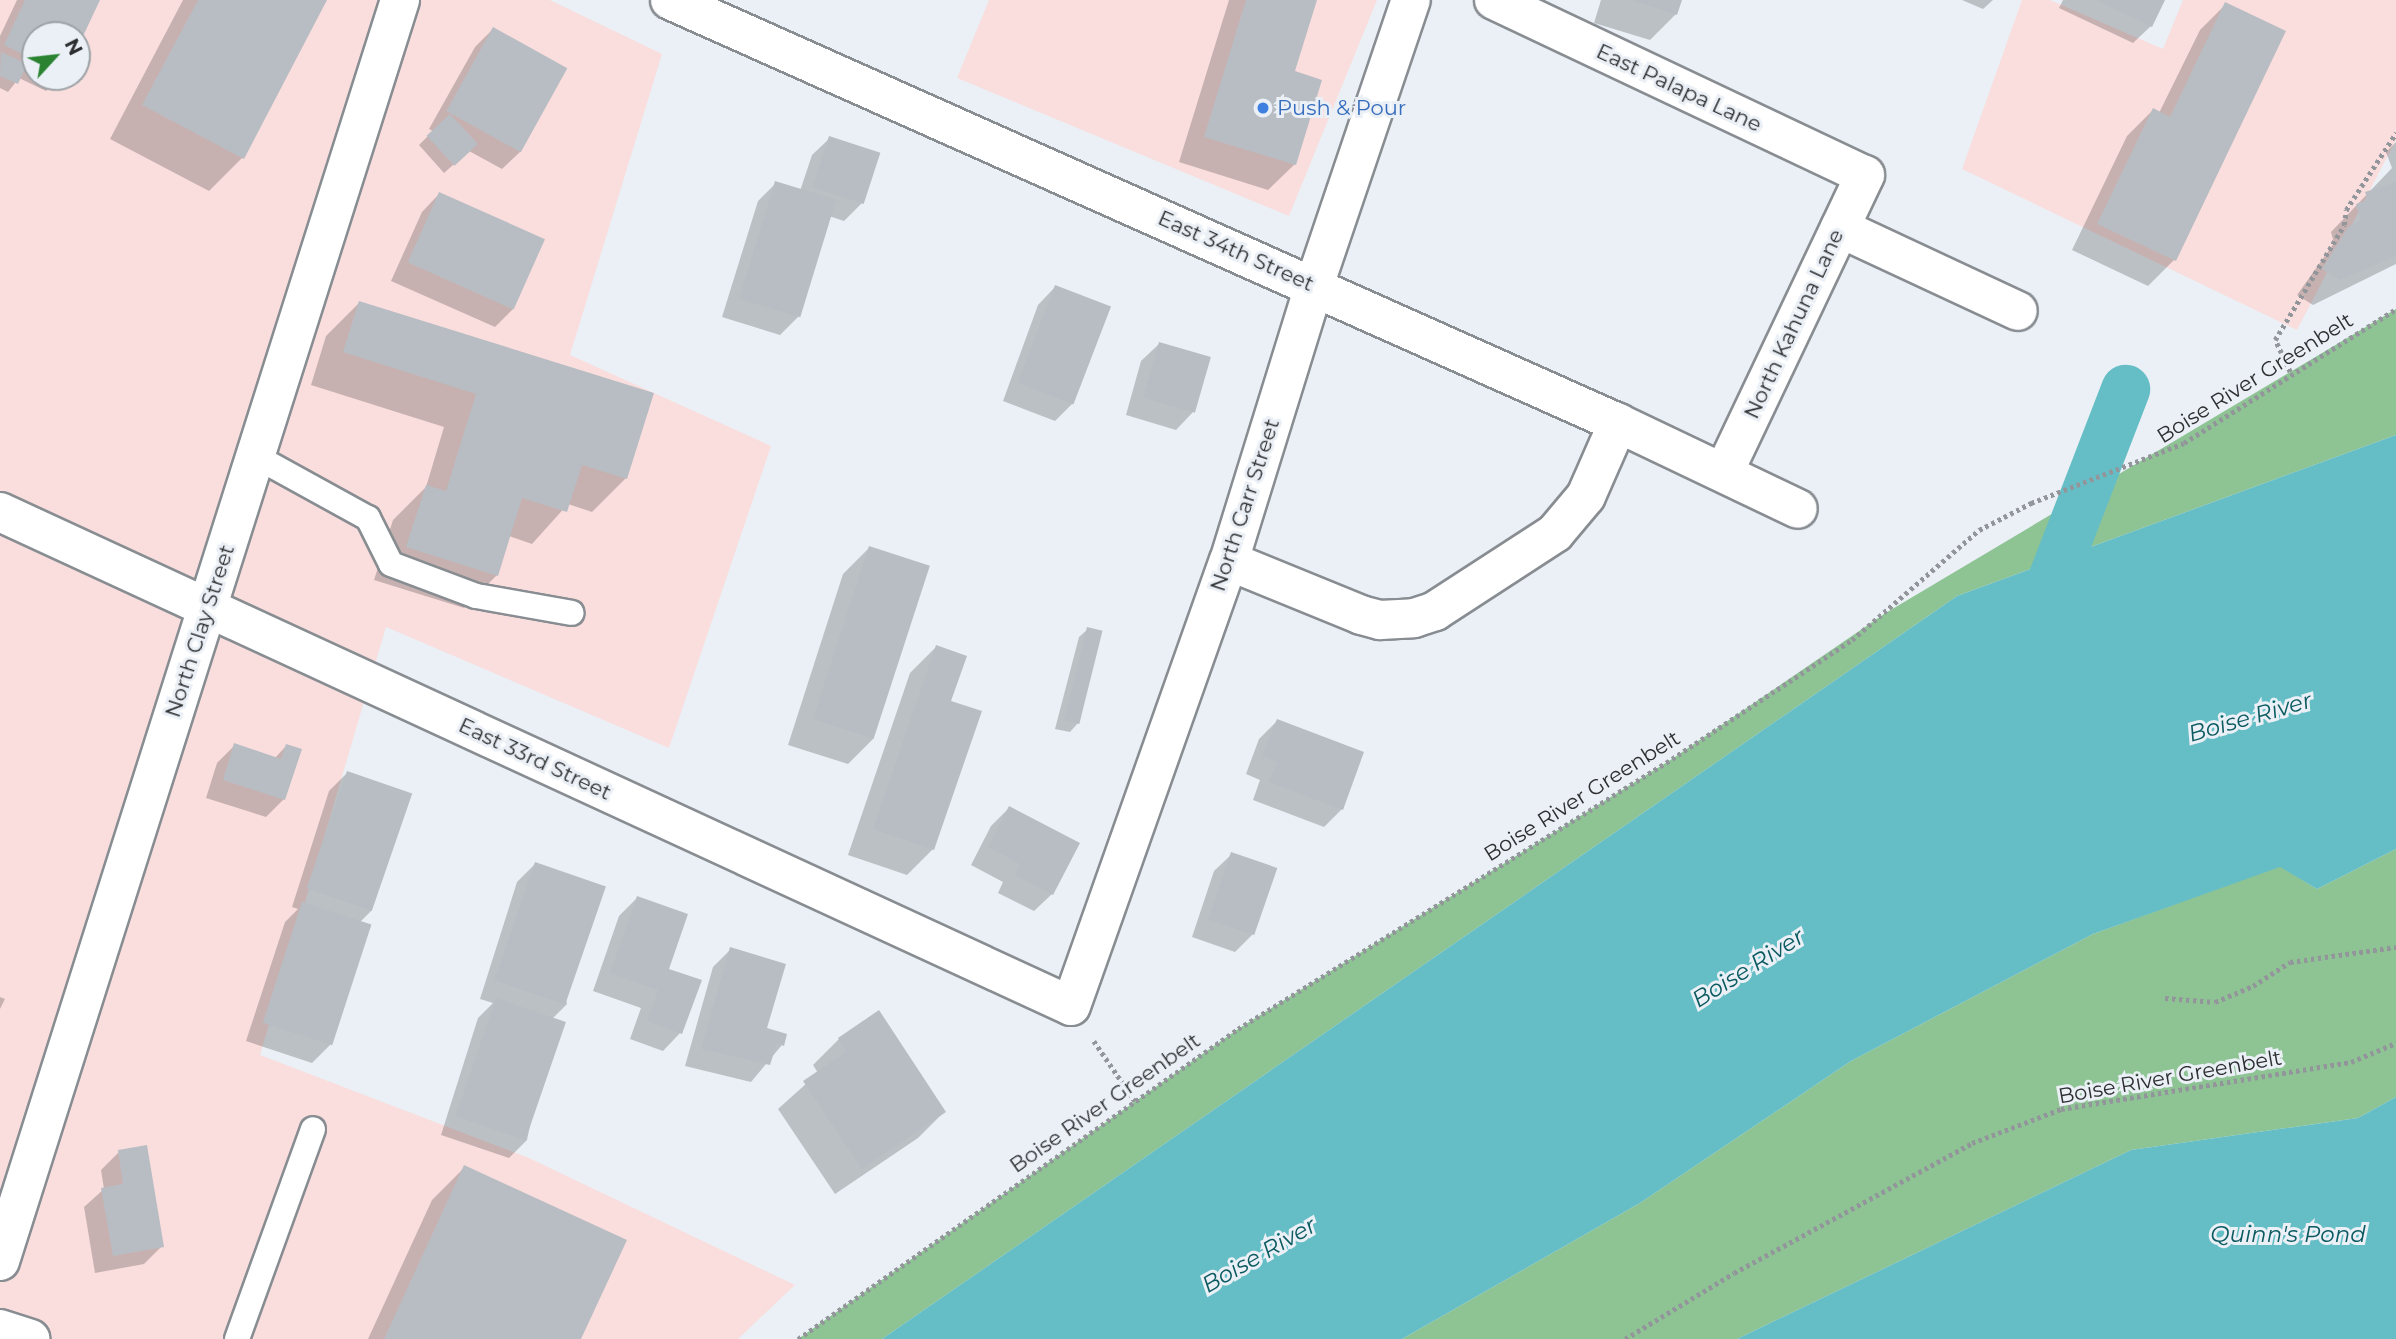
<!DOCTYPE html>
<style>
body{margin:0}
#map{position:relative;width:2396px;height:1339px;overflow:hidden;background:#eaf0f6;font-family:Montserrat,sans-serif}
div>[style]{position:absolute}
[style*='--x']{left:calc(var(--x)*1px);top:calc(var(--y)*1px);width:calc(var(--w)*1px);rotate:calc(var(--a)*1deg)}
.commercial>*{inset:0;background:#f9dedd}
.forest>*{inset:0;background:#8ec394}
.water>*{inset:0;background:#65bec5}
.shadow>*{inset:0;background:#0003}
.canal>*{height:49px;margin:-24.5px;padding:0 24.5px;transform-origin:24.5px;border-radius:24.5px;background:#65bec5}
.building>*{inset:0;background:#b8bdc3;transform-origin:0 0}
.path>*{height:4.5px;margin-top:-2.25px;transform-origin:0;background:repeating-linear-gradient(90deg,#92969b 0 3.5px,transparent 0 7px)}
.roads{filter:drop-shadow(2px 0 #888d92) drop-shadow(-2px 0 #888d92) drop-shadow(0 2px #888d92) drop-shadow(0 -2px #888d92)}
.service>*{height:24px;margin:-12px;padding:0 12px;transform-origin:12px;border-radius:12px;background:#fff}
.minor>*{height:38px;margin:-19px;padding:0 19px;transform-origin:19px;border-radius:19px;background:#fff}
.dots>*{width:19px;height:19px;translate:-50% -50%;box-sizing:border-box;border:4px solid #eaf0f6;border-radius:50%}
span{translate:-50% -50%;white-space:nowrap;text-align:center;line-height:1.15;-webkit-text-stroke:6px #eaf0f6;paint-order:stroke}
.street-label{font-size:21px;color:#2d2f31}
.shop-label{font-size:21px;color:#366cbe}
.left{translate:0 -50%;text-align:left}
.water-label{font-size:23px;color:#0a5a60;font-style:italic}
.north{position:absolute;left:21px;top:21px;width:70px;height:70px;box-sizing:border-box;background:#eaf0f6;border:2px solid #9ea3a7;border-radius:50%;rotate:63deg;font-size:19px;font-weight:700;line-height:28px;text-align:center;color:#2d2f31}
.north::after{content:'';display:block;margin:auto;width:24px;height:32px;background:#2b8332;clip-path:polygon(50% 0,100% 100%,50% 72%,0 100%)}
</style>
<div id="map">
<div class="commercial">
<div style="clip-path:polygon(evenodd,0 0,550px 0,662px 54px,570px 355px,771px 446px,669px 748px,386px 627px,260px 1055px,529px 1158px,795px 1285px,738px 1339px,0 1339px,0 0,35px 35px,77px 35px,77px 77px,35px 77px,35px 35px)"></div>
<div style="clip-path:polygon(989px 0,1377px 0,1289px 216px,957px 78px)"></div>
<div style="clip-path:polygon(2022px 0,2050px 0,2163px 49px,2183px 0,2396px 0,2396px 140px,2297px 330px,1962px 169px)"></div>
</div>
<div class="forest">
<div style="clip-path:polygon(2396px 309px,2396px 435px,1957px 596px,882px 1339px,798px 1339px,1238px 1029px,1672px 759px,1884px 614px)"></div>
<div style="clip-path:polygon(2396px 849px,2396px 1097px,2358px 1118px,2131px 1150px,1737px 1339px,1402px 1339px,1640px 1203px,1851px 1061px,2093px 934px,2280px 866px,2317px 889px)"></div>
</div>
<div class="water">
<div style="clip-path:polygon(2396px 435px,2396px 849px,2317px 889px,2280px 867px,2093px 934px,1851px 1061px,1640px 1203px,1402px 1339px,882px 1339px,1957px 596px)"></div>
<div style="clip-path:polygon(2396px 1097px,2396px 1339px,1737px 1339px,2131px 1150px,2358px 1118px)"></div>
</div>
<div class="shadow">
<div style="clip-path:polygon(17px 0,98px 0,77px 45px,77px 35px,35px 35px,35px 77px,60px 77px,46px 91px,19px 78px,8px 92px,0 88px,0 36px)"></div>
<div style="clip-path:polygon(183px 0,325px 0,242px 158px,209px 191px,110px 139px)"></div>
<div style="clip-path:polygon(1229px 0,1315px 0,1292px 72px,1295px 164px,1268px 190px,1179px 162px)"></div>
<div style="clip-path:polygon(1601px 0,1680px 0,1676px 14px,1650px 40px,1594px 23px)"></div>
<div style="clip-path:polygon(1962px 0,1993px 0,1983px 9px)"></div>
<div style="clip-path:polygon(2063px 0,2163px 0,2151px 26px,2133px 43px,2059px 8px)"></div>
<div style="clip-path:polygon(2226px 4px,2283px 32px,2174px 260px,2148px 286px,2072px 250px,2127px 136px,2153px 110px,2159px 113px,2200px 30px)"></div>
<div style="clip-path:polygon(493px 29px,520px 152px,502px 169px,469px 151px,444px 173px,419px 145px,433px 131px,429px 129px,475px 47px)"></div>
<div style="clip-path:polygon(830px 138px,862px 203px,844px 221px,829px 216px,798px 317px,780px 335px,722px 317px,758px 201px,776px 183px,800px 191px,812px 155px)"></div>
<div style="clip-path:polygon(2396px 142px,2396px 264px,2313px 305px,2297px 295px,2334px 243px,2331px 232px,2392px 168px,2386px 152px)"></div>
<div style="clip-path:polygon(439px 194px,513px 309px,495px 327px,391px 281px,422px 212px)"></div>
<div style="clip-path:polygon(1055px 287px,1073px 403px,1055px 421px,1003px 401px,1038px 305px)"></div>
<div style="clip-path:polygon(359px 303px,651px 395px,625px 479px,592px 512px,568px 504px,532px 544px,509px 536px,497px 575px,464px 608px,374px 580px,393px 520px,426px 487px,444px 427px,311px 385px,326px 336px)"></div>
<div style="clip-path:polygon(1159px 344px,1193px 412px,1176px 430px,1126px 415px,1141px 361px)"></div>
<div style="clip-path:polygon(869px 548px,874px 738px,848px 764px,788px 745px,843px 574px)"></div>
<div style="clip-path:polygon(1088px 629px,1078px 723px,1070px 732px,1055px 729px,1079px 637px)"></div>
<div style="clip-path:polygon(936px 647px,949px 702px,933px 849px,907px 875px,848px 855px,910px 673px)"></div>
<div style="clip-path:polygon(1277px 721px,1342px 809px,1324px 827px,1253px 800px,1260px 780px,1246px 774px,1259px 739px)"></div>
<div style="clip-path:polygon(235px 745px,275px 758px,286px 746px,284px 799px,266px 817px,206px 798px,217px 763px)"></div>
<div style="clip-path:polygon(347px 773px,372px 910px,359px 923px,330px 1045px,312px 1063px,246px 1041px,285px 922px,298px 909px,292px 907px,329px 791px)"></div>
<div style="clip-path:polygon(1009px 808px,1052px 894px,1034px 911px,998px 893px,1003px 882px,971px 865px,991px 826px)"></div>
<div style="clip-path:polygon(1232px 854px,1253px 934px,1235px 952px,1192px 937px,1214px 871px)"></div>
<div style="clip-path:polygon(535px 864px,567px 1004px,552px 1019px,527px 1140px,509px 1158px,441px 1135px,478px 1018px,493px 1003px,480px 999px,517px 882px)"></div>
<div style="clip-path:polygon(637px 898px,666px 970px,680px 1033px,663px 1051px,630px 1039px,641px 1008px,593px 991px,619px 916px)"></div>
<div style="clip-path:polygon(731px 949px,765px 1030px,782px 1045px,751px 1082px,685px 1066px,713px 967px)"></div>
<div style="clip-path:polygon(0 997px,5px 999px,0 1009px)"></div>
<div style="clip-path:polygon(839px 1039px,944px 1112px,918px 1138px,835px 1194px,778px 1109px,818px 1073px,813px 1065px)"></div>
<div style="clip-path:polygon(119px 1152px,162px 1246px,144px 1264px,95px 1273px,84px 1207px,104px 1189px,101px 1170px)"></div>
<div style="clip-path:polygon(465px 1167px,579px 1339px,368px 1339px,432px 1200px)"></div>
</div>
<div class="canal">
<div style="--x:2036;--y:620;--w:248;--a:-68.9"></div>
</div>
<div class="building">
<div style="clip-path:polygon(25px 0,100px 0,77px 49px,77px 35px,35px 35px,35px 60px,4px 45px)"></div>
<div style="clip-path:polygon(198px 0,327px 0,244px 159px,142px 105px)"></div>
<div style="clip-path:polygon(1246px 0,1317px 0,1295px 71px,1322px 80px,1296px 165px,1204px 137px)"></div>
<div style="clip-path:polygon(1631px 0,1682px 0,1677px 15px)"></div>
<div style="clip-path:polygon(2096px 0,2165px 0,2152px 27px)"></div>
<div style="clip-path:polygon(2225px 2px,2286px 31px,2176px 261px,2097px 224px,2153px 108px,2170px 117px)"></div>
<div style="left:493px;top:27px;width:85px;height:96px;rotate:29deg"></div>
<div style="clip-path:polygon(1px 52px,27px 64px,18px 84px,0 76px)"></div>
<div style="left:450px;top:114px;width:41px;height:32px;rotate:47deg"></div>
<div style="left:829px;top:136px;width:54px;height:54px;rotate:18deg"></div>
<div style="left:775px;top:181px;width:64px;height:123px;rotate:17deg"></div>
<div style="clip-path:polygon(2396px 182px,2396px 256px,2340px 280px,2322px 269px,2349px 226px,2361px 221px,2356px 204px,2368px 200px,2365px 192px)"></div>
<div style="left:439px;top:192px;width:116px;height:77px;rotate:24deg"></div>
<div style="left:1055px;top:285px;width:60px;height:105px;rotate:21deg"></div>
<div style="clip-path:polygon(359px 301px,654px 393px,627px 479px,582px 465px,567px 512px,522px 498px,498px 576px,406px 547px,426px 485px,446px 491px,476px 394px,343px 352px)"></div>
<div style="left:1159px;top:342px;width:54px;height:58px;rotate:16deg"></div>
<div style="left:869px;top:546px;width:64px;height:182px;rotate:18deg"></div>
<div style="left:1087px;top:627px;width:16px;height:96px;rotate:14deg"></div>
<div style="clip-path:polygon(936px 645px,967px 656px,951px 701px,982px 711px,934px 850px,873px 829px)"></div>
<div style="clip-path:polygon(1277px 719px,1364px 752px,1343px 810px,1269px 782px,1277px 762px,1262px 756px)"></div>
<div style="clip-path:polygon(234px 743px,281px 759px,286px 744px,302px 749px,285px 800px,223px 780px)"></div>
<div style="left:347px;top:771px;width:69px;height:124px;rotate:19deg"></div>
<div style="clip-path:polygon(1009px 806px,1080px 843px,1053px 895px,1015px 875px,1020px 864px,988px 847px)"></div>
<div style="left:1231px;top:852px;width:49px;height:71px;rotate:19deg"></div>
<div style="left:535px;top:862px;width:75px;height:125px;rotate:19deg"></div>
<div style="clip-path:polygon(637px 896px,688px 914px,669px 969px,702px 980px,682px 1034px,647px 1021px,658px 990px,610px 973px)"></div>
<div style="left:302px;top:902px;width:73px;height:127px;rotate:18deg"></div>
<div style="clip-path:polygon(730px 947px,786px 964px,767px 1028px,787px 1034px,784px 1046px,777px 1043px,770px 1065px,701px 1049px)"></div>
<div style="left:496px;top:998px;width:74px;height:125px;rotate:19deg"></div>
<div style="clip-path:polygon(879px 1010px,946px 1112px,862px 1169px,803px 1081px,846px 1052px,838px 1038px)"></div>
<div style="clip-path:polygon(147px 1145px,164px 1247px,113px 1256px,101px 1188px,123px 1184px,118px 1150px)"></div>
<div style="clip-path:polygon(464px 1165px,627px 1240px,581px 1339px,384px 1339px)"></div>
</div>
<div class="path">
<div style="--x:2290;--y:372;--w:35;--a:-115"></div>
<div style="--x:2275;--y:340;--w:134;--a:-59"></div>
<div style="--x:2344;--y:225;--w:15;--a:-82"></div>
<div style="--x:2346;--y:210;--w:92;--a:-57"></div>
<div style="--x:2165;--y:998;--w:50;--a:4.6"></div>
<div style="--x:2215;--y:1002;--w:41;--a:-22.8"></div>
<div style="--x:2253;--y:986;--w:44;--a:-33"></div>
<div style="--x:2290;--y:962;--w:107;--a:-8.1"></div>
<div style="--x:1094;--y:1041;--w:73;--a:55.7"></div>
<div style="--x:798;--y:1339;--w:538;--a:-35.17"></div>
<div style="--x:1238;--y:1029;--w:511;--a:-31.89"></div>
<div style="--x:1672;--y:759;--w:216;--a:-33.5"></div>
<div style="--x:1852;--y:640;--w:168;--a:-40.9"></div>
<div style="--x:1979;--y:530;--w:59;--a:-27.4"></div>
<div style="--x:2031;--y:503;--w:164;--a:-21.4"></div>
<div style="--x:2184;--y:443;--w:251;--a:-32.3"></div>
<div style="--x:1625;--y:1339;--w:127;--a:-31.2"></div>
<div style="--x:1734;--y:1273;--w:271;--a:-28.6"></div>
<div style="--x:1972;--y:1143;--w:95;--a:-20.9"></div>
<div style="--x:2061;--y:1109;--w:294;--a:-9.2"></div>
<div style="--x:2351;--y:1062;--w:49;--a:-22.9"></div>
</div>
<div class="roads">
<div class="service">
<div style="--x:255;--y:456;--w:129;--a:28.8"></div>
<div style="--x:368;--y:518;--w:51;--a:63.4"></div>
<div style="--x:391;--y:564;--w:91;--a:20.6"></div>
<div style="--x:476;--y:596;--w:97;--a:10"></div>
<div style="--x:237;--y:1339;--w:223;--a:-70.1"></div>
</div>
<div class="minor">
<div style="--x:670;--y:0;--w:1038;--a:24.05"></div>
<div style="--x:1618;--y:423;--w:199;--a:25.5"></div>
<div style="--x:1494;--y:0;--w:410;--a:25.3"></div>
<div style="--x:1865;--y:175;--w:329;--a:115.4"></div>
<div style="--x:1840;--y:228;--w:196;--a:25"></div>
<div style="--x:0;--y:512;--w:1179;--a:24.76"></div>
<div style="--x:1071;--y:1006;--w:472;--a:-70.5"></div>
<div style="--x:1229;--y:561;--w:288;--a:-72.8"></div>
<div style="--x:1314;--y:286;--w:302;--a:-71.3"></div>
<div style="--x:1229;--y:561;--w:143;--a:22.2"></div>
<div style="--x:1361;--y:615;--w:20;--a:15"></div>
<div style="--x:1380;--y:620;--w:34;--a:-3"></div>
<div style="--x:1414;--y:618;--w:22;--a:-18"></div>
<div style="--x:1435;--y:611;--w:143;--a:-33"></div>
<div style="--x:1555;--y:533;--w:48;--a:-50"></div>
<div style="--x:1586;--y:496;--w:80;--a:-66.3"></div>
<div style="--x:0;--y:1261;--w:1323;--a:-72.4"></div>
<div style="--x:0;--y:1329;--w:32;--a:18"></div>
</div>
</div>
<div class="dots">
<div style="left:1263px;top:108px;background:#3f7fe0"></div>
</div>
<div class="street-label">
<span style="left:1679px;top:88px;rotate:25deg">East Palapa Lane</span>
<span style="left:1236px;top:251px;rotate:24deg">East 34th Street</span>
<span style="left:1794px;top:324px;rotate:-65deg">North Kahuna Lane</span>
<span style="left:2255px;top:378px;rotate:-32deg">Boise River Greenbelt</span>
<span style="left:1245px;top:505px;rotate:-72deg">North Carr Street</span>
<span style="left:200px;top:631px;rotate:-72deg">North Clay Street</span>
<span style="left:535px;top:759px;rotate:25deg">East 33rd Street</span>
<span style="left:1582px;top:796px;rotate:-32deg">Boise River Greenbelt</span>
<span style="left:2170px;top:1077px;rotate:-10deg">Boise River Greenbelt</span>
<span style="left:1105px;top:1103px;rotate:-35deg">Boise River Greenbelt</span>
</div>
<div class="shop-label">
<span class="left" style="left:1277px;top:108px">Push &amp; Pour</span>
</div>
<div class="water-label">
<span style="left:2250px;top:717px;rotate:-16deg">Boise River</span>
<span style="left:1748px;top:968px;rotate:-32deg">Boise River</span>
<span style="left:2288px;top:1234px">Quinn's Pond</span>
<span style="left:1259px;top:1255px;rotate:-30deg">Boise River</span>
</div>
<div class="north">N</div>
</div>
